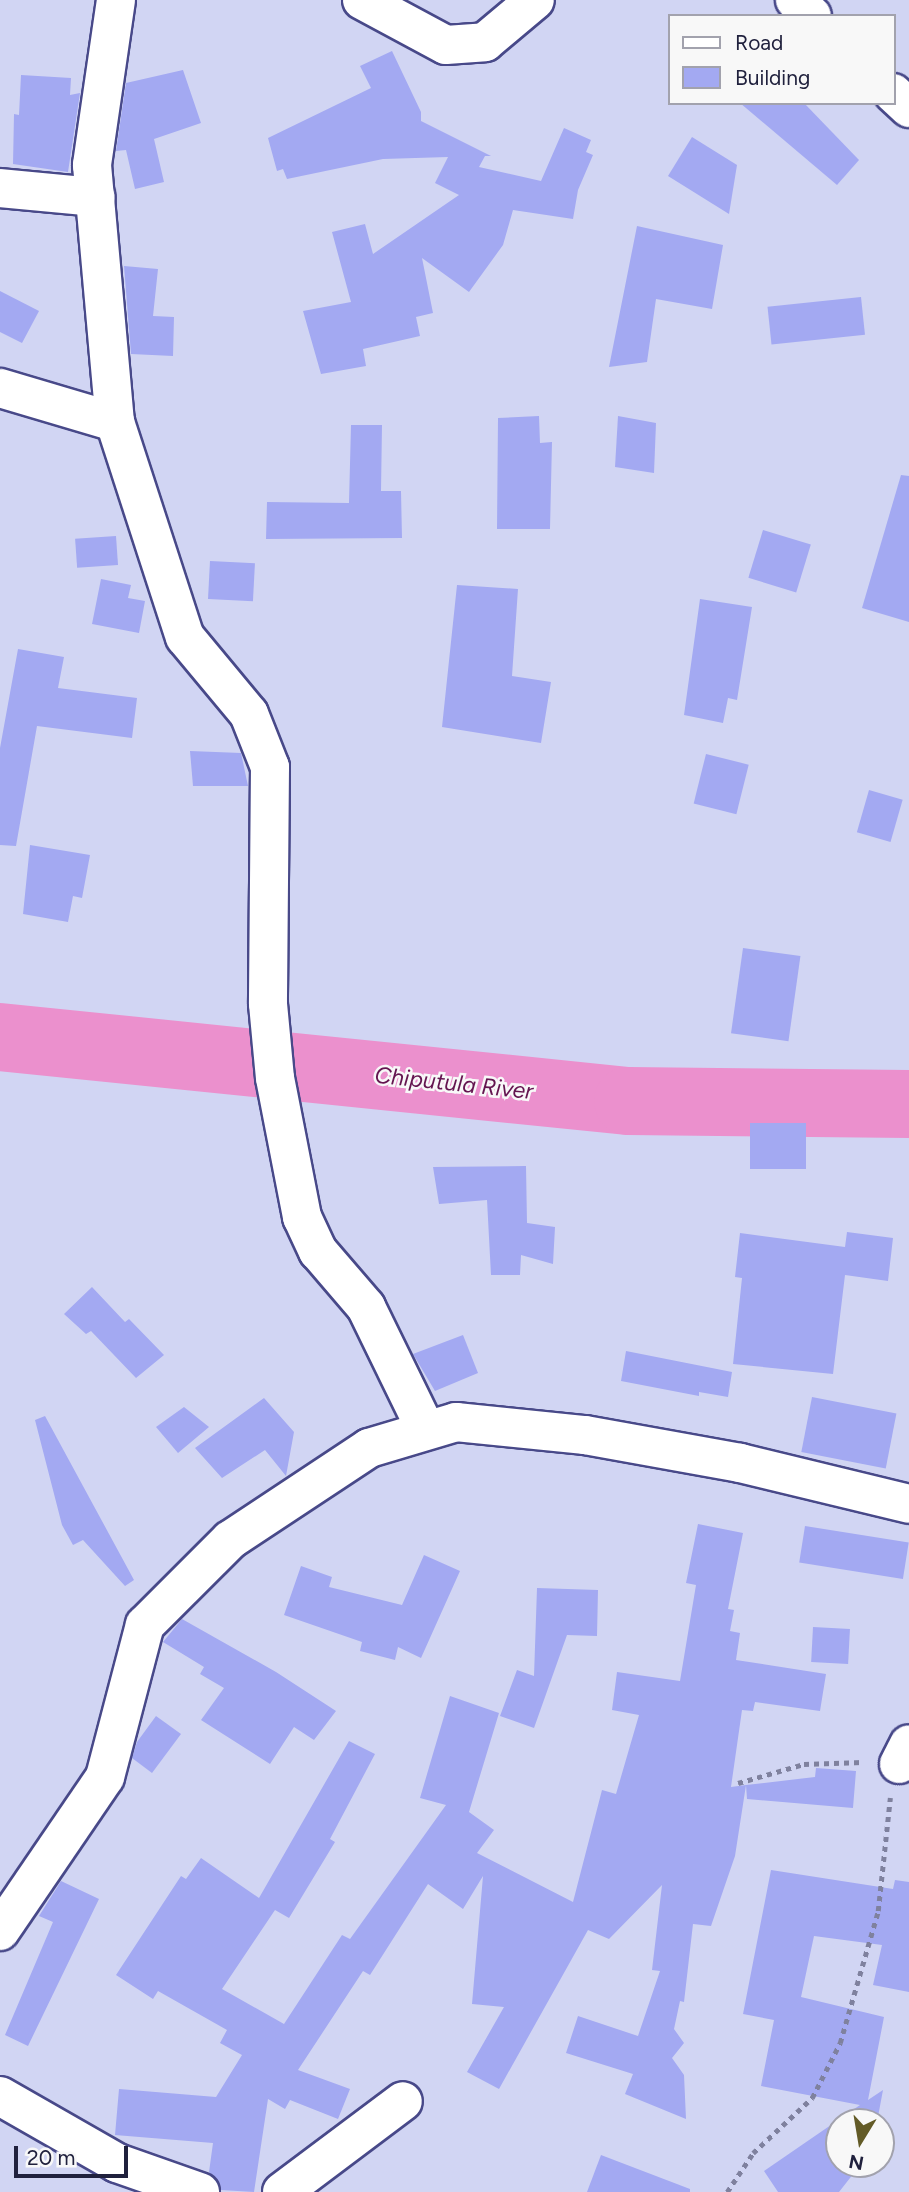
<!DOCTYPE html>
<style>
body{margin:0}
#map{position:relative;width:909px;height:2192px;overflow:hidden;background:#d1d5f3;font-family:Figtree,sans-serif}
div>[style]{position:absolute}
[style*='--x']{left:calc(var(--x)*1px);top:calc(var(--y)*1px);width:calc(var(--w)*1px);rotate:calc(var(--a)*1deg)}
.river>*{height:68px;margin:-34px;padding:0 34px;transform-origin:34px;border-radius:34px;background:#eb90cd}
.building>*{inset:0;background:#a3a9f2;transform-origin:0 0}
.path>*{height:4.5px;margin-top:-2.25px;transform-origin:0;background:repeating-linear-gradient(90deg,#7f819e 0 5px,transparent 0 10px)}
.roads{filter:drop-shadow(2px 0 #484989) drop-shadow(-2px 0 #484989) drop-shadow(0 2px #484989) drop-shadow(0 -2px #484989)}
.street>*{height:38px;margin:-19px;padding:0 19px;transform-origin:19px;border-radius:19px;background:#fff}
span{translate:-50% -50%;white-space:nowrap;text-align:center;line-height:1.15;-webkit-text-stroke:5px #f8f8f8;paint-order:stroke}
.water-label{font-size:23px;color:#641550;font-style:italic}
.legend{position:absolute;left:668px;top:14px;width:228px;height:91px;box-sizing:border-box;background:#f8f8f8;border:2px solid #a2a2ad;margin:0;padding:9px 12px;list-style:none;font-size:21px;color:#20213d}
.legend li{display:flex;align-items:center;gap:14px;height:35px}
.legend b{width:35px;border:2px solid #a2a2ad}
.north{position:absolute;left:825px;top:2108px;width:70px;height:70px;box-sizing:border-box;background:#f8f8f8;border:2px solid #a2a2ad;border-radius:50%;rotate:191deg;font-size:19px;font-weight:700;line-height:28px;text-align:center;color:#20213d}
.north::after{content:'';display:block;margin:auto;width:24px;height:32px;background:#635b27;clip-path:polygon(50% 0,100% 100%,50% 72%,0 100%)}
.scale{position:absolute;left:14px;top:2146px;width:114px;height:32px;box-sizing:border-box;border:4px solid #20213d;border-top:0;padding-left:9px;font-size:21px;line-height:24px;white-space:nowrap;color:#20213d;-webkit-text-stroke:5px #f8f8f8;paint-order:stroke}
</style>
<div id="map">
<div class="river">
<div style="--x:0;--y:1037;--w:631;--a:5.82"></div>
<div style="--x:628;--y:1101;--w:281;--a:0.6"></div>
</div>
<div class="building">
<div style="clip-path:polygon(392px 51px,421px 112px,421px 121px,491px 156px,485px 156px,479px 167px,541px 181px,564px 128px,591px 140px,586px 152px,593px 155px,578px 190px,573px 219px,513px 210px,503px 245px,469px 292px,422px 258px,433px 313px,416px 317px,420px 336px,363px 349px,366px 366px,321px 374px,303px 311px,351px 302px,332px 232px,365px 224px,373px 254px,459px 195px,435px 183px,448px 157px,383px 159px,287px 179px,283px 169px,277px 171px,268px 138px,371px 88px,360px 66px)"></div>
<div style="clip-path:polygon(183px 70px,201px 123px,154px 139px,164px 182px,135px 189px,126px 150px,116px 151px,126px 83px)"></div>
<div style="clip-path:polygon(21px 75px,71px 78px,70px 95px,80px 93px,68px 172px,13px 164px,14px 114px,19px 115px)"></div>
<div style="clip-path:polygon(740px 103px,804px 103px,859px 160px,837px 185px)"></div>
<div style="clip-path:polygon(692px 137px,737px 165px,729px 214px,668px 176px)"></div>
<div style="clip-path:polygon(637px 226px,723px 245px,712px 309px,656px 299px,647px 362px,609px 367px)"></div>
<div style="clip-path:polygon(124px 266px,158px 269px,153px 316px,174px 317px,173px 356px,131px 354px)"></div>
<div style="clip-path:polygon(0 291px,39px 311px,22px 343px,0 332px)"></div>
<div style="left:861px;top:297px;width:38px;height:94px;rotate:84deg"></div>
<div style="clip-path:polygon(539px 416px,540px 443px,552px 442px,550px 529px,497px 529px,498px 418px)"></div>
<div style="clip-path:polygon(618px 416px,656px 423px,654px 473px,615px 467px)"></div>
<div style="clip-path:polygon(351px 425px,382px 425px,381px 491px,401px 491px,402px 538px,266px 539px,267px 502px,349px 503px)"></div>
<div style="clip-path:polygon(901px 475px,909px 476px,909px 622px,862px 608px)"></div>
<div style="left:763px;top:530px;width:50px;height:50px;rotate:17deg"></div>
<div style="left:116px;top:536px;width:29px;height:41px;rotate:86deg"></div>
<div style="left:210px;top:561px;width:45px;height:38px;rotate:3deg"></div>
<div style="clip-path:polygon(101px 579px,131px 585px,128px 598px,145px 601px,139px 633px,92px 624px)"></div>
<div style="clip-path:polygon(457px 585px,518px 589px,512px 676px,551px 682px,541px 743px,442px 727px)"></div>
<div style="clip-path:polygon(700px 599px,752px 607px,737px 700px,728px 698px,723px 723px,684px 715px)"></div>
<div style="clip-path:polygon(18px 649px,64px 657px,58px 688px,137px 698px,132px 738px,37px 726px,16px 846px,0 845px,0 748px)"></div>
<div style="clip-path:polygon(190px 751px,241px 753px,248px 786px,193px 786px)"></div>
<div style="left:706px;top:754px;width:44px;height:51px;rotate:14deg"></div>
<div style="left:869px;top:790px;width:35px;height:44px;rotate:16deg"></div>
<div style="clip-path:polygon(30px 845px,90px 855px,82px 898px,73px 896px,68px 922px,23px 914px)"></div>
<div style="left:743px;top:948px;width:58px;height:86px;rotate:8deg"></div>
<div style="left:750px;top:1123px;width:56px;height:46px"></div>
<div style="clip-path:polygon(526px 1166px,527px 1223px,555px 1227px,553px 1264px,521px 1255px,520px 1275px,491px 1275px,487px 1200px,439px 1204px,433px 1167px)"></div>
<div style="clip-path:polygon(847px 1232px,893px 1238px,888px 1281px,845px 1275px,833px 1374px,733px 1364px,742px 1278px,735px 1277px,740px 1233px,845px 1247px)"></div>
<div style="clip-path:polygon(92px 1287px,125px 1322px,129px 1319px,164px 1355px,136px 1378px,91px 1331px,86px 1334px,64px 1314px)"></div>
<div style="clip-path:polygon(463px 1335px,478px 1373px,435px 1391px,413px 1354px)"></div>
<div style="clip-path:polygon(626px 1351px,732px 1372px,728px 1397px,699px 1392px,699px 1396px,621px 1381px)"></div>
<div style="left:812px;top:1397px;width:86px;height:56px;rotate:11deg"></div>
<div style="clip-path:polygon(264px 1398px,294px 1432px,286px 1476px,265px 1450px,222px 1478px,195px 1448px)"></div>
<div style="clip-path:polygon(184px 1407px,209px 1427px,178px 1453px,156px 1427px)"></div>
<div style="clip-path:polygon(45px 1416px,134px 1580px,125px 1586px,83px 1540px,73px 1545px,62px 1525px,35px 1420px)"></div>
<div style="clip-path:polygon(698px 1524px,743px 1533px,728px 1609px,734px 1610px,730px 1631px,740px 1633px,736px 1660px,826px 1674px,820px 1711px,755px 1702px,753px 1711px,742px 1710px,731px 1787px,746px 1785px,735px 1856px,711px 1926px,693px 1924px,684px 2002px,680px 2001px,674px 2029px,684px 2043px,672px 2058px,684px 2075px,686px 2119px,625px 2094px,633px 2074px,566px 2053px,578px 2016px,638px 2036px,660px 1971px,652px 1970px,662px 1885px,609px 1939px,588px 1930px,499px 2089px,467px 2072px,504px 2007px,472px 2004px,483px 1876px,463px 1909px,428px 1884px,370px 1975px,363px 1971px,298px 2070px,350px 2089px,338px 2119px,290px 2100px,285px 2109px,268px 2099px,254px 2192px,221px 2190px,209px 2172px,213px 2143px,115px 2135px,119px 2089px,216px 2097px,242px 2055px,220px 2043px,227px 2030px,158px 1991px,153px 1999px,116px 1975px,181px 1876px,186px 1879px,201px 1858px,259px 1898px,349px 1741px,375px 1754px,330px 1839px,335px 1842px,289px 1918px,275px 1910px,222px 1989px,284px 2024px,342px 1935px,350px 1939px,446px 1805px,420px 1798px,450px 1696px,499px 1713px,469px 1812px,494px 1830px,477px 1853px,573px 1902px,602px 1790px,616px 1794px,639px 1715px,612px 1710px,617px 1672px,680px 1681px,696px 1585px,686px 1583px)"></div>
<div style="left:805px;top:1526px;width:105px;height:37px;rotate:9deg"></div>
<div style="clip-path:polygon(424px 1555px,460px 1571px,421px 1658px,398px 1647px,395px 1660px,360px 1651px,362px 1642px,284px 1615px,301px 1566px,332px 1577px,329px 1587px,402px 1605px)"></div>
<div style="clip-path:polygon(537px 1588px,598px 1590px,597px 1636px,567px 1635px,534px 1728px,500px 1716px,517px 1670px,534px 1676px)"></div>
<div style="clip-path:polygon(182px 1619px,276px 1672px,336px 1711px,314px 1740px,294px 1727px,270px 1764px,201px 1720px,224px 1688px,200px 1674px,204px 1667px,163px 1642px)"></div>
<div style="left:813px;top:1627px;width:37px;height:35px;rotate:3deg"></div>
<div style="clip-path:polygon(156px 1716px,181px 1734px,152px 1773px,132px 1758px,137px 1742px)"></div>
<div style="clip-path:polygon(816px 1768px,856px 1771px,853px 1808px,747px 1799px,746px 1785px,815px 1777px)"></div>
<div style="clip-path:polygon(771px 1870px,893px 1889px,895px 1880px,909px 1882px,909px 1992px,873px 1985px,882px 1945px,814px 1936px,801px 1997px,884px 2017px,868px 2100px,883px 2090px,877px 2122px,839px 2122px,839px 2164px,861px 2164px,839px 2192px,778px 2192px,764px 2171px,860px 2105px,761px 2086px,774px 2020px,743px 2014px)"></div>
<div style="clip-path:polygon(61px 1881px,99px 1899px,28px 2046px,5px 2035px,53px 1922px,39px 1916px)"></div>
<div style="clip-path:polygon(601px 2155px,690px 2189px,690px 2192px,587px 2192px)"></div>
</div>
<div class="path">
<div style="--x:738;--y:1783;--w:69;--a:-16.1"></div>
<div style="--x:804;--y:1764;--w:59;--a:-1.9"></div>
<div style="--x:727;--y:2192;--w:47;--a:-56.3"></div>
<div style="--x:753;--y:2153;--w:81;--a:-43"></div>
<div style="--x:812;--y:2098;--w:62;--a:-63"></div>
<div style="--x:840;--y:2043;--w:137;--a:-73.9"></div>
<div style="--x:878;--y:1911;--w:114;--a:-83.9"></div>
</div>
<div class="roads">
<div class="street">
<div style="--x:116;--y:0;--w:167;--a:98.3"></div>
<div style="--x:92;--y:165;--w:258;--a:84.9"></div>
<div style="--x:115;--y:422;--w:226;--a:72"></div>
<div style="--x:185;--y:637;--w:100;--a:50.3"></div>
<div style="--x:249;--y:714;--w:57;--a:68.4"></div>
<div style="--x:270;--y:767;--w:237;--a:90.5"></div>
<div style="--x:268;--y:1004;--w:74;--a:84.6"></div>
<div style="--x:275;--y:1078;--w:142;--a:79"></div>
<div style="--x:302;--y:1217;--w:38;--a:65"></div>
<div style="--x:318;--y:1251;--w:74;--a:49.4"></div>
<div style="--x:366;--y:1307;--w:135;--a:64"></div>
<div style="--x:362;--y:0;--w:95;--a:28.2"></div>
<div style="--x:446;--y:45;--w:39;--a:-4"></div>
<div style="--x:485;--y:42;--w:65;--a:-40"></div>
<div style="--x:795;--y:0;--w:23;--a:43"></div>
<div style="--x:893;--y:93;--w:22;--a:43"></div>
<div style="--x:0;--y:188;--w:96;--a:5.4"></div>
<div style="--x:0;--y:388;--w:120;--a:16.5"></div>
<div style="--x:899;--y:1764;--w:22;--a:-63"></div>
<div style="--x:0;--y:1931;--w:186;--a:-55.7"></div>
<div style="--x:105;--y:1777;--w:157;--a:-75.3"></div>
<div style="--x:145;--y:1625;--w:120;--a:-45"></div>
<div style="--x:230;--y:1540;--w:167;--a:-33.5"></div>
<div style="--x:369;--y:1448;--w:91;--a:-16.6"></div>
<div style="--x:456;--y:1422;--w:130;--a:5.8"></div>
<div style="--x:585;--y:1435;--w:158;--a:10.2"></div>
<div style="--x:740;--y:1463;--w:174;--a:13.6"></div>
<div style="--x:0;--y:2096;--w:135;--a:29.8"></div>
<div style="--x:117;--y:2163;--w:88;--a:19.3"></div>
<div style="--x:282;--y:2192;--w:151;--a:-36.9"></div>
</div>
</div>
<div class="water-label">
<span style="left:454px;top:1083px;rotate:6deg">Chiputula River</span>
</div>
<ul class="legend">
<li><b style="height:9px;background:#fff"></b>Road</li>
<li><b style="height:19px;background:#a3a9f2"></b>Building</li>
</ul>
<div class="north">N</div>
<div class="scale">20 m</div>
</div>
